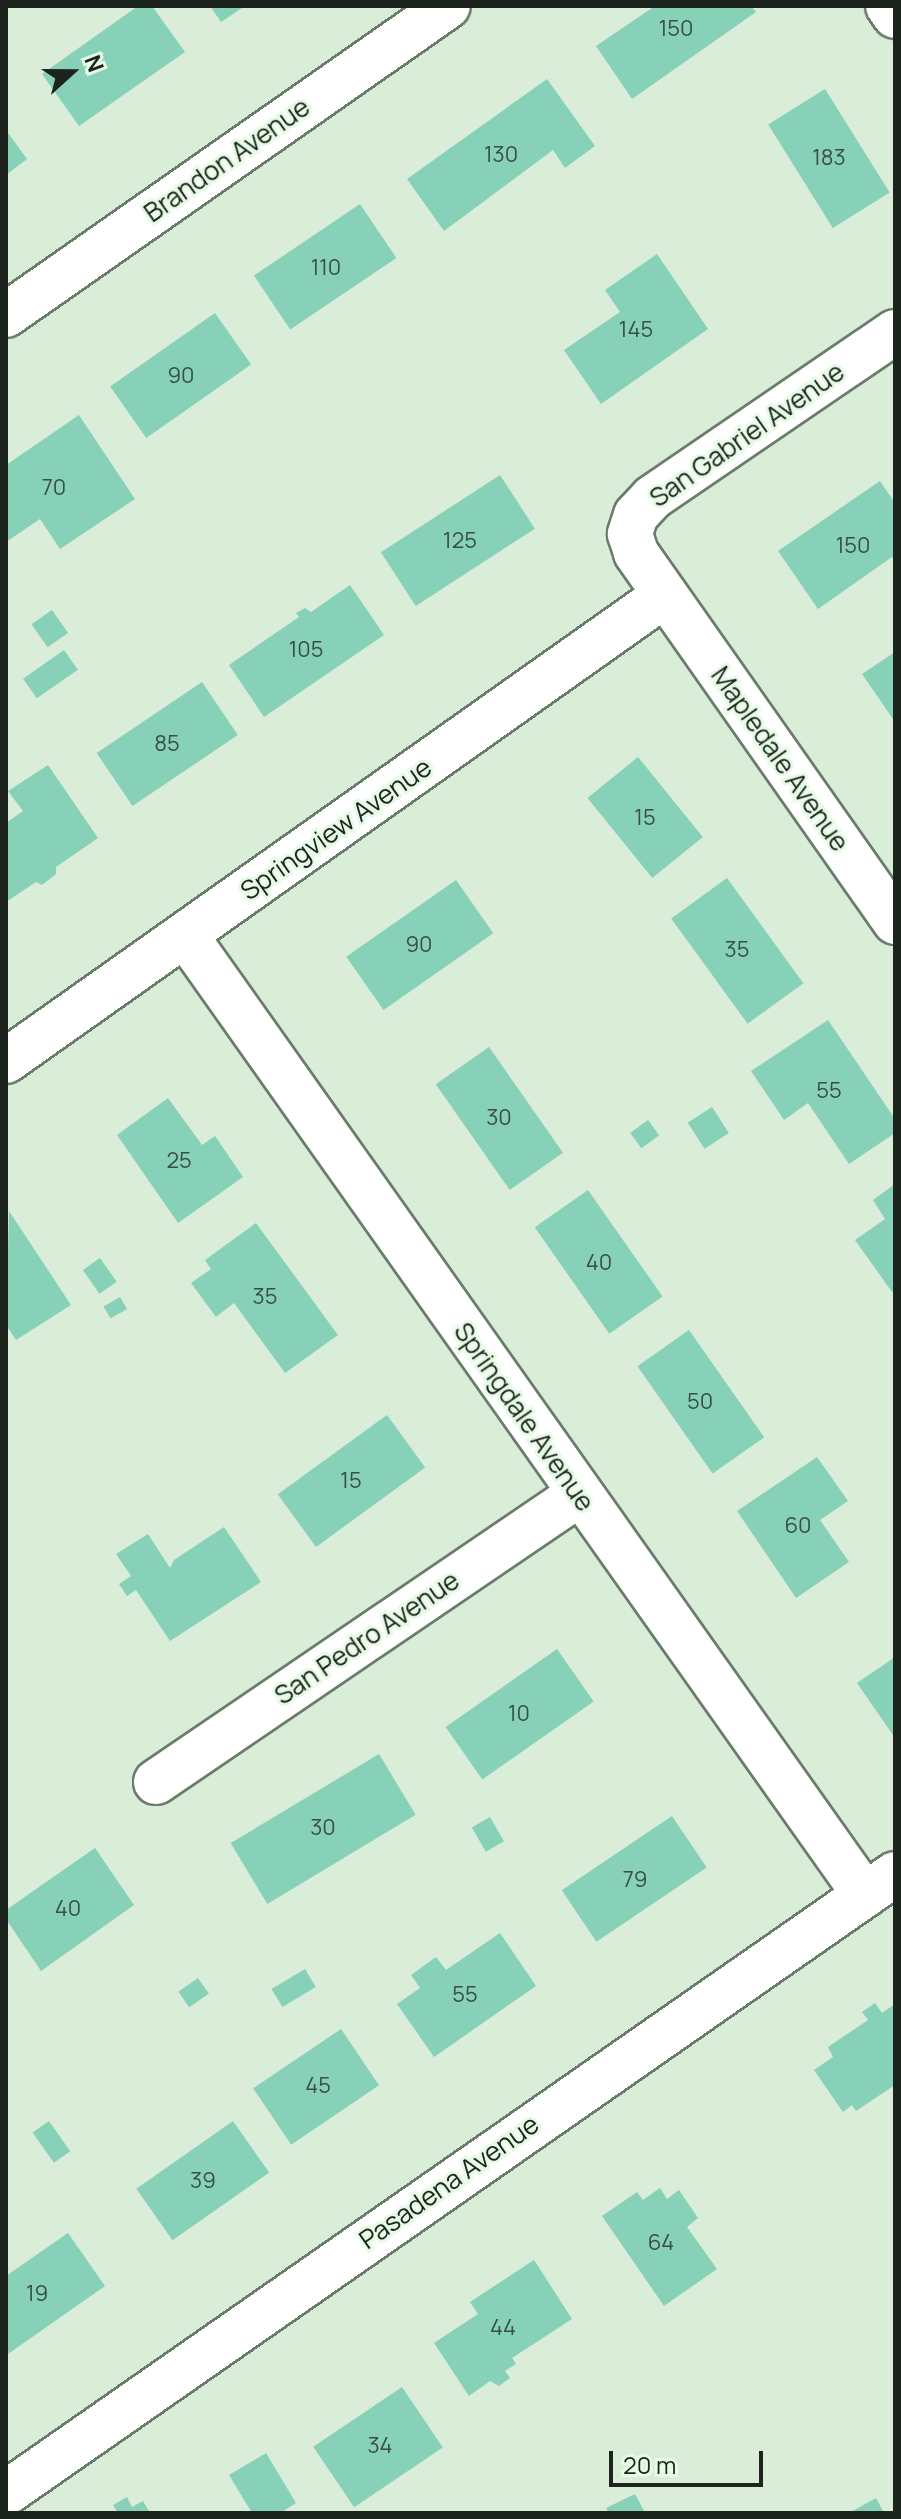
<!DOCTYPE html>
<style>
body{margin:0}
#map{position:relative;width:901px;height:2519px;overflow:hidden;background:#d9edd9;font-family:Manrope,sans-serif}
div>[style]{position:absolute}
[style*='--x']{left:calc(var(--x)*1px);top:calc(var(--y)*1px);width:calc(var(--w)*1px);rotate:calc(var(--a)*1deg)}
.building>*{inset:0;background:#87d1b9;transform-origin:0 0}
.roads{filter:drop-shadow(2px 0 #6a7c6a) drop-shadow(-2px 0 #6a7c6a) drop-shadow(0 2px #6a7c6a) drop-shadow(0 -2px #6a7c6a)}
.street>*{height:44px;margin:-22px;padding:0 22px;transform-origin:22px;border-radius:22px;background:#fff}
span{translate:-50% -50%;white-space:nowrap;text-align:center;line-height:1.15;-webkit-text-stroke:6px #e6fae6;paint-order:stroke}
.number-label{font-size:22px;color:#384f44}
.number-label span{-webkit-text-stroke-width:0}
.street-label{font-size:26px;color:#1d241d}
.frame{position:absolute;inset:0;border:8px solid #1d241d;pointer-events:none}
.north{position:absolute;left:32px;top:32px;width:80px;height:80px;-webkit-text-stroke:6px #e6fae6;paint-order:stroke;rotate:69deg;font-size:22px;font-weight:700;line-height:32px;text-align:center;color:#1d241d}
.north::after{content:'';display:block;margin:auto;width:28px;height:36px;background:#1d241d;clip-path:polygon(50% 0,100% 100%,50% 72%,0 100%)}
.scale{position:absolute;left:609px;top:2451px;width:154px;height:36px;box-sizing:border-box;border:4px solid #1d241d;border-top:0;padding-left:10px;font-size:24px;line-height:28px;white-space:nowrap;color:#1d241d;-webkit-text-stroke:6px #e6fae6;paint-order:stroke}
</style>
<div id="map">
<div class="building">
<div style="clip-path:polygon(138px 6px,152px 6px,185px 52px,79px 126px,42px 74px)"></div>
<div style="clip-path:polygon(210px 6px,245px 6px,221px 22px)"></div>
<div style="clip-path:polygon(655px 6px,751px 6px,756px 12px,632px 99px,596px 46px)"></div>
<div style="clip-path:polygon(547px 79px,595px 146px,565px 168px,553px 150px,444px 231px,407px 179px)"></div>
<div style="left:825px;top:89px;width:122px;height:67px;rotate:58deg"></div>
<div style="clip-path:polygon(6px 130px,27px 159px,6px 175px)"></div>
<div style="left:360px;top:204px;width:65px;height:128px;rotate:56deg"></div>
<div style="clip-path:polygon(657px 254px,708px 329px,601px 404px,564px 350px,620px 312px,605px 290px)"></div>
<div style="left:215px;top:313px;width:63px;height:128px;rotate:55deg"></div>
<div style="clip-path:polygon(79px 415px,135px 499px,60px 549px,40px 519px,6px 542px,6px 465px)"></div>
<div style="left:500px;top:475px;width:64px;height:142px;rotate:57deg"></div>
<div style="clip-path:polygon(880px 481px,895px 503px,895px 562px,892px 557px,818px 609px,778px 551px)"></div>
<div style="clip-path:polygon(350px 585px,384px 635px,264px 717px,229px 665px,299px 617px,296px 613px,305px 608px,311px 612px)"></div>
<div style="left:52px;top:610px;width:28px;height:25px;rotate:55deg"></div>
<div style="left:64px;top:650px;width:24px;height:50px;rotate:55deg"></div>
<div style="clip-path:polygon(895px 652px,895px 722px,862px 674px)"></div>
<div style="left:202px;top:682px;width:64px;height:127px;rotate:56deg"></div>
<div style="left:638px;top:757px;width:103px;height:65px;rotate:51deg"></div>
<div style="clip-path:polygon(48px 765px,98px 838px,56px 867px,56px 874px,42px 885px,36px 882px,6px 902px,6px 823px,23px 811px,8px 791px)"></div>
<div style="left:727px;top:878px;width:130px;height:69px;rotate:54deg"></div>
<div style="left:456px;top:880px;width:65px;height:134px;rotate:55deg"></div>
<div style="clip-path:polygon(828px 1020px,895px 1119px,895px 1133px,849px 1164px,808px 1103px,784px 1120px,751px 1071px)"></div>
<div style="left:489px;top:1047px;width:129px;height:65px;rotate:55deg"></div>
<div style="clip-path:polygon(168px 1098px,202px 1145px,215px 1136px,243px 1177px,178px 1223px,117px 1135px)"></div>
<div style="left:712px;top:1107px;width:31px;height:29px;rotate:57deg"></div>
<div style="left:648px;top:1120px;width:19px;height:22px;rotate:54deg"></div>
<div style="clip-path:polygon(895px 1184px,895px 1290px,892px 1292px,855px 1240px,885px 1219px,873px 1200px)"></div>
<div style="left:588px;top:1190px;width:130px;height:65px;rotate:55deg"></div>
<div style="clip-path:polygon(9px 1211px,71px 1305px,16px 1340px,6px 1325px)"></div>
<div style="clip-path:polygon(256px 1223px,338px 1335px,285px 1373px,234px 1303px,216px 1317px,191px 1283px,211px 1269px,205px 1260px)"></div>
<div style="left:100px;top:1258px;width:29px;height:21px;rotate:55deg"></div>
<div style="left:120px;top:1297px;width:14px;height:19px;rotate:60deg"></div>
<div style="left:689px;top:1330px;width:131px;height:63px;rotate:55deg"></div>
<div style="left:387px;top:1415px;width:65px;height:135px;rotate:54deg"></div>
<div style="clip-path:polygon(817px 1457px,848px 1501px,820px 1520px,849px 1562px,796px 1598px,737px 1511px)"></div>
<div style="clip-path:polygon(224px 1527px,261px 1582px,170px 1641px,136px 1590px,127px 1596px,119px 1584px,131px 1576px,116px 1554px,148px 1534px,170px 1568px,174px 1560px)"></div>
<div style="left:557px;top:1649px;width:64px;height:136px;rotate:55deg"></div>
<div style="clip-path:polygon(895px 1657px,895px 1738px,857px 1683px)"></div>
<div style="left:379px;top:1754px;width:71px;height:173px;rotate:59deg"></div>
<div style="left:672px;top:1816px;width:62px;height:133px;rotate:56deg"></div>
<div style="left:490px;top:1817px;width:28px;height:21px;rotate:60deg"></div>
<div style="clip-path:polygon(95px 1848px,134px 1905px,41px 1971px,6px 1919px,6px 1910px)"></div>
<div style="clip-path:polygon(500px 1933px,536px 1986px,434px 2057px,397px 2004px,420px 1988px,411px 1975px,436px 1957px,446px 1970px)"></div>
<div style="left:305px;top:1969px;width:21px;height:39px;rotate:59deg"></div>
<div style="left:198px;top:1978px;width:19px;height:24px;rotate:55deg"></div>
<div style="clip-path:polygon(875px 2003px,882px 2013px,895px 2004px,895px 2085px,856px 2111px,852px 2105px,843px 2112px,814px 2070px,833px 2057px,828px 2047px,868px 2020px,862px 2012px)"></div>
<div style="left:341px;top:2029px;width:68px;height:106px;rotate:56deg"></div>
<div style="left:49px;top:2121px;width:37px;height:20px;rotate:55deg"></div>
<div style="left:233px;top:2121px;width:63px;height:118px;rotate:55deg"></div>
<div style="clip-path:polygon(660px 2188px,667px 2199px,679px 2190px,698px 2218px,687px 2227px,717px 2269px,664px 2306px,602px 2216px,637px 2192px,643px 2200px)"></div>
<div style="clip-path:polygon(68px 2233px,105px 2286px,8px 2354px,6px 2276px)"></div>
<div style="clip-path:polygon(534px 2260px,572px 2319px,512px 2358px,516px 2364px,505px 2371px,510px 2378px,499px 2386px,490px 2381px,469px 2396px,434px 2343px,478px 2314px,470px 2302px)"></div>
<div style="left:402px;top:2387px;width:73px;height:107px;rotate:56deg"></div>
<div style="clip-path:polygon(266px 2453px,296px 2503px,280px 2513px,252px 2513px,229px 2475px)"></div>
<div style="clip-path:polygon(635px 2494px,645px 2513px,609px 2513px,606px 2508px)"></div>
<div style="clip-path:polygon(127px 2497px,132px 2507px,143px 2501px,150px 2513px,118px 2513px,113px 2505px)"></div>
<div style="clip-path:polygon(876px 2498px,884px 2513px,849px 2513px)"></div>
</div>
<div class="roads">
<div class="street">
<div style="--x:888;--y:6;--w:12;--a:55"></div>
<div style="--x:6;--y:315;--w:539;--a:-34.96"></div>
<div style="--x:895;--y:332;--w:294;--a:145.7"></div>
<div style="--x:652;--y:498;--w:23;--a:133"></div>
<div style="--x:636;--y:515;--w:20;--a:108"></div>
<div style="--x:630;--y:534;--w:20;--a:72"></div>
<div style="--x:636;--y:553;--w:451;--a:54.9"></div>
<div style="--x:186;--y:936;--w:1175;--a:54.7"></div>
<div style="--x:6;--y:1061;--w:807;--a:-35.27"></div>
<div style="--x:156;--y:1782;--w:510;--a:-34.22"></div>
<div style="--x:6;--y:2493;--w:1083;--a:-34.85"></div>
</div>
</div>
<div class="number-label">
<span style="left:676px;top:29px">150</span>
<span style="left:501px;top:155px">130</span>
<span style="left:829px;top:158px">183</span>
<span style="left:326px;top:268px">110</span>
<span style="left:636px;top:330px">145</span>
<span style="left:181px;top:376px">90</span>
<span style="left:54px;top:488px">70</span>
<span style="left:460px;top:541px">125</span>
<span style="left:853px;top:546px">150</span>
<span style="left:306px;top:650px">105</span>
<span style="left:167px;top:744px">85</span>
<span style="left:645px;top:818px">15</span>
<span style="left:419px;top:945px">90</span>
<span style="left:737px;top:950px">35</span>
<span style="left:829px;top:1091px">55</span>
<span style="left:499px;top:1118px">30</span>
<span style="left:179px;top:1161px">25</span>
<span style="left:599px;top:1263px">40</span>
<span style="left:265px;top:1297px">35</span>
<span style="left:700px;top:1402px">50</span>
<span style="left:351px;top:1481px">15</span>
<span style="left:798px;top:1526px">60</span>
<span style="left:519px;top:1714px">10</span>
<span style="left:323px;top:1828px">30</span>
<span style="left:635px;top:1880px">79</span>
<span style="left:68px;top:1909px">40</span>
<span style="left:465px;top:1995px">55</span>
<span style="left:318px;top:2086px">45</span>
<span style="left:203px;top:2181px">39</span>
<span style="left:661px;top:2243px">64</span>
<span style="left:37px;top:2294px">19</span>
<span style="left:503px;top:2328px">44</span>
<span style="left:380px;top:2446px">34</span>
</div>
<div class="street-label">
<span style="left:227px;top:160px;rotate:-35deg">Brandon Avenue</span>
<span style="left:747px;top:435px;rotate:-35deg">San Gabriel Avenue</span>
<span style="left:780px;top:759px;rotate:55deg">Mapledale Avenue</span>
<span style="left:336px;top:829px;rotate:-35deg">Springview Avenue</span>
<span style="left:524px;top:1417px;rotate:55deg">Springdale Avenue</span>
<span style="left:367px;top:1638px;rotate:-34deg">San Pedro Avenue</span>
<span style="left:449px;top:2182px;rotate:-35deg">Pasadena Avenue</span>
</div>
<div class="frame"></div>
<div class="north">N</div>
<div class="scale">20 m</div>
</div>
